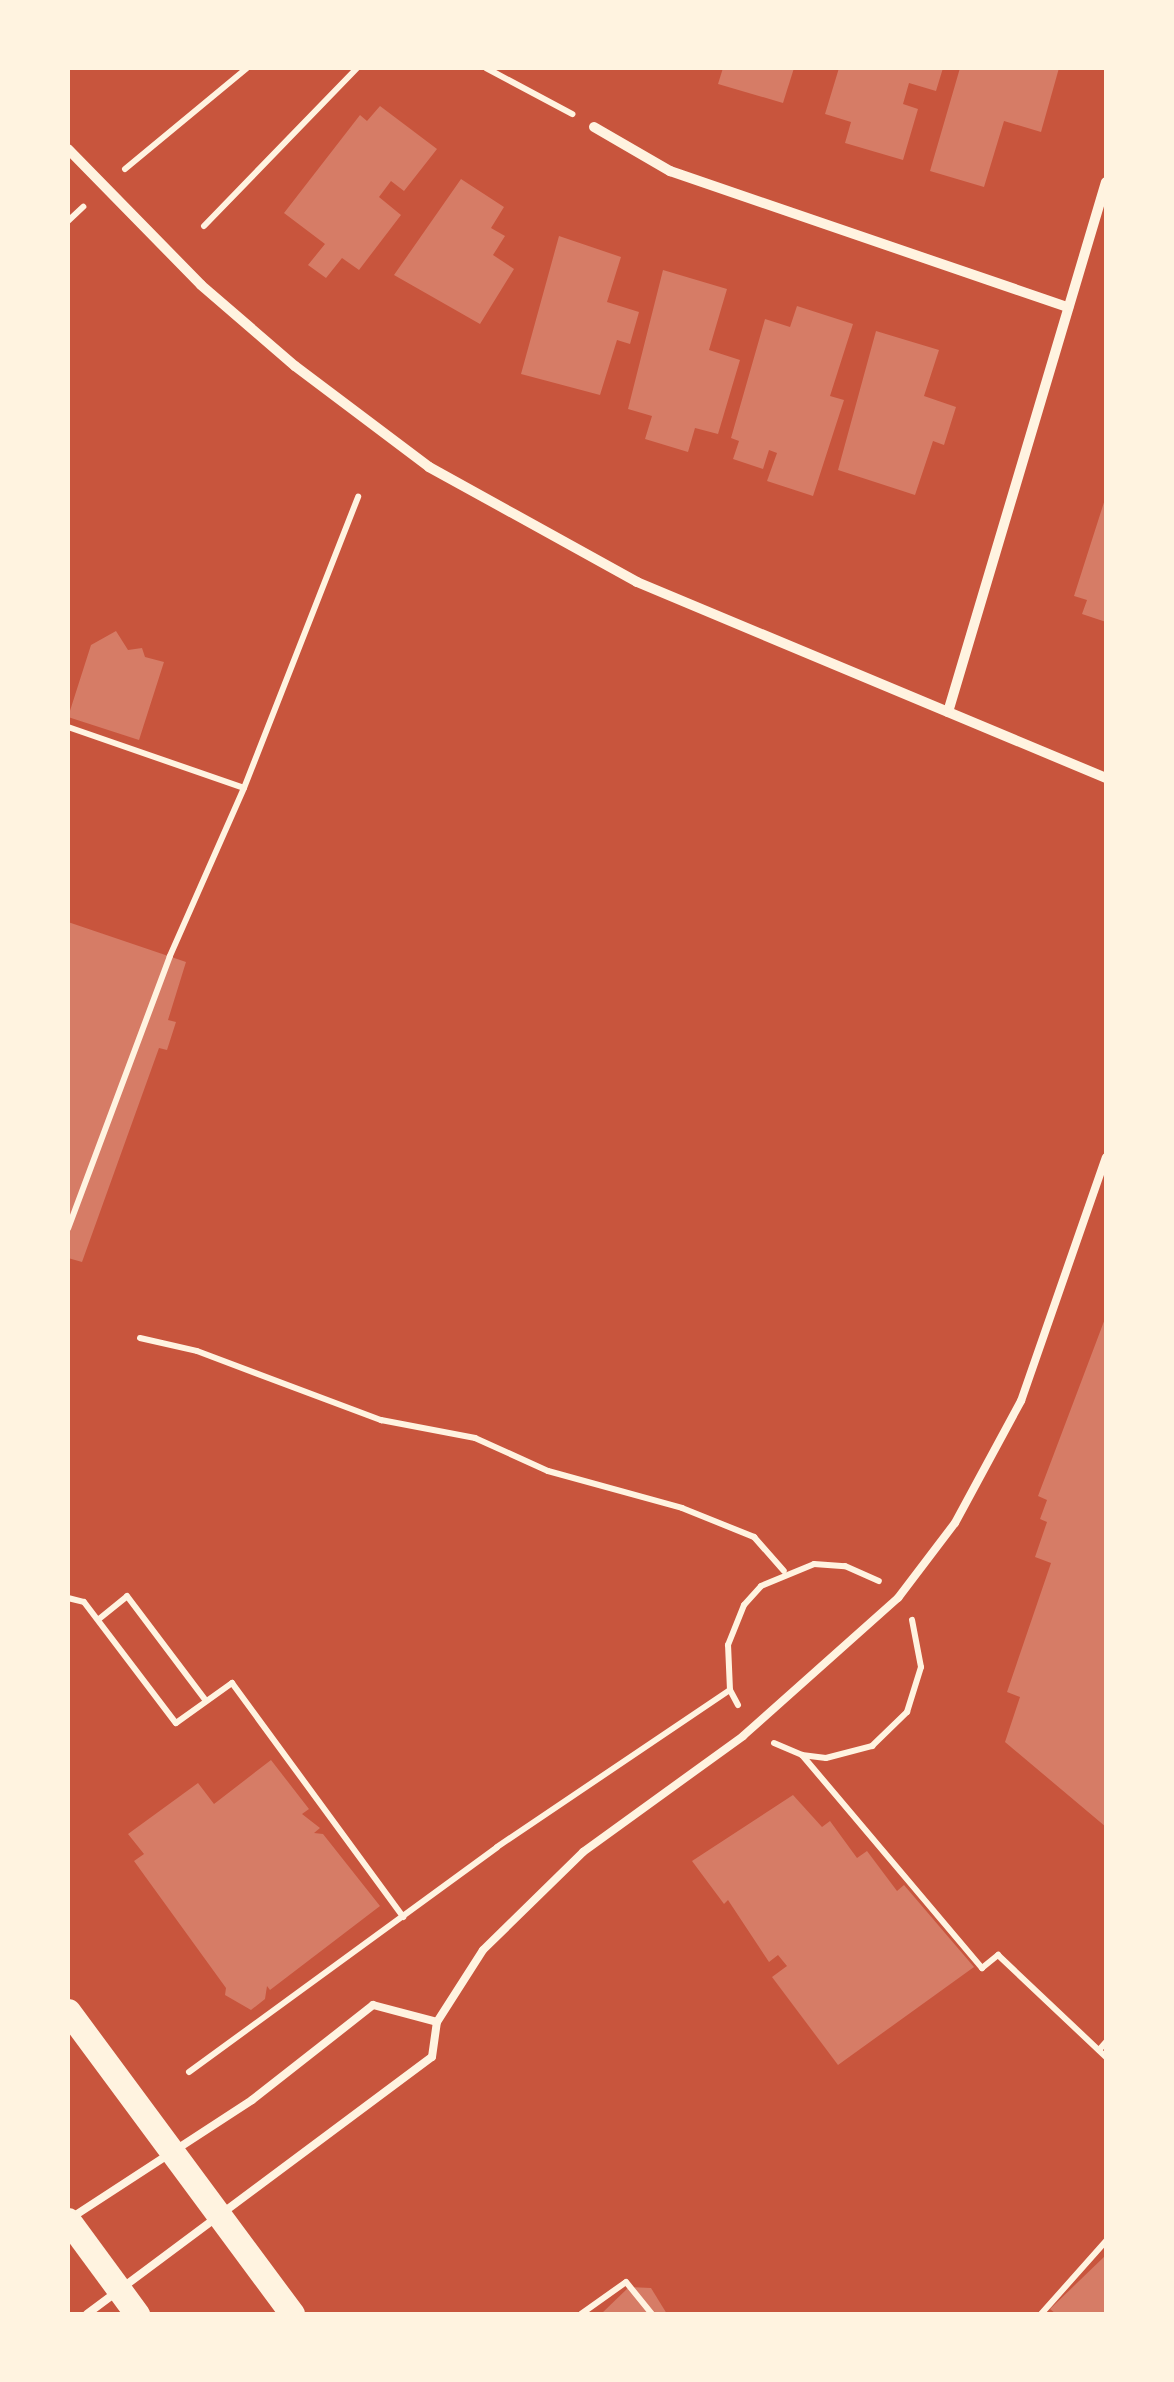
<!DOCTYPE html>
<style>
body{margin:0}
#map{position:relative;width:1174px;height:2382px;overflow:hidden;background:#c8553d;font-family:"Roboto Condensed",sans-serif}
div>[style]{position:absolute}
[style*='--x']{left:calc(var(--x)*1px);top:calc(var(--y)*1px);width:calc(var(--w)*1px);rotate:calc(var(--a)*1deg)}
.building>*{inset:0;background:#d67c66}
.path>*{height:6px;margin:-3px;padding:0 3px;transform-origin:3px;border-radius:3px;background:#fff3e0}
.service>*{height:8px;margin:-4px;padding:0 4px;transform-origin:4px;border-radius:4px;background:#fff3e0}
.minor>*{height:10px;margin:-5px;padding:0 5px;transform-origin:5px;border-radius:5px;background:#fff3e0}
.primary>*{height:25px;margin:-12.5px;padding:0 12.5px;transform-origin:12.5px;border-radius:12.5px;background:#fff3e0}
span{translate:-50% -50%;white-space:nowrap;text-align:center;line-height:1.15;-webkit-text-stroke:8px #fff3e0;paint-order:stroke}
.frame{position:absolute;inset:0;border:70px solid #fff3e0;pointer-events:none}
</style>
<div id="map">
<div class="building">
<div style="clip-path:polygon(723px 68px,794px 68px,783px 103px,718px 84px)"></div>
<div style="clip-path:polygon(839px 68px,943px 68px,936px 91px,909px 83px,903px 104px,918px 109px,903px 160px,845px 143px,851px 122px,825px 114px)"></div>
<div style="clip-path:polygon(960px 68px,1059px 68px,1041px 132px,1004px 121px,984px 187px,930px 171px)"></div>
<div style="clip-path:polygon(380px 106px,437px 149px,404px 191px,391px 181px,379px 197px,401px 215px,359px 270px,342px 258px,326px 278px,308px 265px,325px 244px,284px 213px,360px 115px,367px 121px)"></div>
<div style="clip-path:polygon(461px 179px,504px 207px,491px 228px,505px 236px,493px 255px,514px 269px,480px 324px,394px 275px)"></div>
<div style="clip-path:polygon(559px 236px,621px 257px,607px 302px,639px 312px,630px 344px,617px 340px,600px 395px,521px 374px)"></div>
<div style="clip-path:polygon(663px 270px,727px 289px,709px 350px,740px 360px,718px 434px,695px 428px,688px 452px,645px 439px,652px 416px,628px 409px)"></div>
<div style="clip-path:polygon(797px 306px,853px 324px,830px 396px,844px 400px,813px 496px,767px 481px,777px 453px,769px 450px,763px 469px,733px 459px,739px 441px,731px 438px,765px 319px,790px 327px)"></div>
<div style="clip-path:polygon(876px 331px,939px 350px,924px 396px,956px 407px,944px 445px,933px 441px,915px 495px,838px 470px)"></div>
<div style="clip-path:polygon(1106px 496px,1106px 622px,1082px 614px,1087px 600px,1074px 596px)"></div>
<div style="clip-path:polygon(116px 631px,128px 650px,142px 648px,145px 657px,164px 662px,139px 740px,68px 717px,91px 645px)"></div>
<div style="clip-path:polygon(68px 922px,186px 962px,168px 1020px,176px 1022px,167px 1050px,159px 1048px,82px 1262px,68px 1258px)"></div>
<div style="clip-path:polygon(1106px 1316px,1106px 1827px,1005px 1742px,1020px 1697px,1007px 1692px,1051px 1563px,1035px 1557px,1047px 1522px,1040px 1519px,1047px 1500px,1038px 1496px)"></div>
<div style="clip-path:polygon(271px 1760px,309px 1809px,302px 1814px,320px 1828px,314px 1833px,323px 1834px,380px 1906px,270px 1990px,267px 1986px,265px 1999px,251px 2010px,225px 1995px,226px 1988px,134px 1861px,144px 1854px,128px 1834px,198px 1783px,214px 1804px)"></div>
<div style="clip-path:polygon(793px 1795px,822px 1827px,830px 1821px,857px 1858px,867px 1851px,897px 1891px,904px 1885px,974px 1967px,838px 2065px,772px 1977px,787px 1966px,778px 1955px,769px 1962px,728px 1900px,724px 1904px,692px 1861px)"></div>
<div style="clip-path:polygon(1106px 2255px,1106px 2314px,1056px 2314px,1050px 2309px)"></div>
<div style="clip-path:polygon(629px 2287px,651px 2288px,667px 2314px,601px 2314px)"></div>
</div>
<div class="path">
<div style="--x:486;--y:68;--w:98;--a:28.1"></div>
<div style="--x:125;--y:169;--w:158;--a:-39.6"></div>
<div style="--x:68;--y:221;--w:21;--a:-43"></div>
<div style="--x:204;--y:226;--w:220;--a:-45.9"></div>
<div style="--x:68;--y:727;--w:186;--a:19.1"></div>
<div style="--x:244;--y:788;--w:184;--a:113.8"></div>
<div style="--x:170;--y:956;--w:291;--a:110.5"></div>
<div style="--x:244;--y:788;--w:313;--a:-68.6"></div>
<div style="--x:140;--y:1338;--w:58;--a:12.8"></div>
<div style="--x:197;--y:1351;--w:197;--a:20.6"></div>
<div style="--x:381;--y:1420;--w:96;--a:10.8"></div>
<div style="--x:475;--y:1438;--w:80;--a:24.3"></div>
<div style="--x:548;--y:1471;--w:139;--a:15.4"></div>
<div style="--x:682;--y:1508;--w:78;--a:21.9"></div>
<div style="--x:754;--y:1537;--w:45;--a:48.6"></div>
<div style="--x:68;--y:1598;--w:16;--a:14"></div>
<div style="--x:84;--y:1602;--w:152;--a:52.8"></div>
<div style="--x:176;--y:1723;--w:69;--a:-35.5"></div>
<div style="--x:232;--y:1683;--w:290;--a:53.8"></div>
<div style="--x:99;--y:1619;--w:36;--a:-39"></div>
<div style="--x:127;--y:1596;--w:131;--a:53"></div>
<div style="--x:738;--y:1705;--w:17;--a:-118"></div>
<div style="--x:730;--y:1690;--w:45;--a:-92.5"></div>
<div style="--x:728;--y:1645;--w:43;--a:-68.2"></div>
<div style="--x:744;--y:1605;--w:25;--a:-48"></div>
<div style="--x:761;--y:1586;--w:57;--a:-22.5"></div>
<div style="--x:814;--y:1564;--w:31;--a:4"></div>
<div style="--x:845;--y:1566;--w:37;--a:24"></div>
<div style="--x:774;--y:1743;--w:30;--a:23"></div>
<div style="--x:802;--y:1755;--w:279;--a:49.8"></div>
<div style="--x:982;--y:1968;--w:21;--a:-39"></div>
<div style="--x:998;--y:1955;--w:149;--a:43.4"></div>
<div style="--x:802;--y:1755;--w:24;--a:7"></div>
<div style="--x:826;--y:1758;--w:48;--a:-14.6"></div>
<div style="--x:872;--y:1746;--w:49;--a:-44.2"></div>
<div style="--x:907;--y:1712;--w:47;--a:-72.7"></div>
<div style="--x:921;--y:1667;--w:48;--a:-100.8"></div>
<div style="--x:1099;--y:2050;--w:11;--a:-49"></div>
<div style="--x:189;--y:2072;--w:381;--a:-36.1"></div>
<div style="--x:497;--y:1847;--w:281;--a:-34"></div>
<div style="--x:581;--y:2314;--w:55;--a:-35.4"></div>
<div style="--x:626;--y:2282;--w:41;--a:50.9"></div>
<div style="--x:1041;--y:2314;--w:98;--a:-48.3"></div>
</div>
<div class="service">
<div style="--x:71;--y:2218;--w:216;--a:-33.1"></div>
<div style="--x:252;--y:2100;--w:154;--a:-38.1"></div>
<div style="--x:373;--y:2005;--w:66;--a:14.9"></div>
<div style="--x:87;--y:2314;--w:430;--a:-36.7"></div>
<div style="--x:432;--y:2057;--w:35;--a:-82"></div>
<div style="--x:437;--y:2022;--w:85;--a:-57.4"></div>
<div style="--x:483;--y:1950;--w:140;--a:-44.4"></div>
<div style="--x:583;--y:1852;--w:198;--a:-35.9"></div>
<div style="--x:743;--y:1736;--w:208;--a:-41.7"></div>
<div style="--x:898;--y:1598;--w:94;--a:-52.8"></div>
<div style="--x:955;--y:1523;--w:139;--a:-61.6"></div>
<div style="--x:1021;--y:1401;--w:258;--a:-70.8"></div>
</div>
<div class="minor">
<div style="--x:594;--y:127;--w:88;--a:30.1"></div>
<div style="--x:670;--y:171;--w:421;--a:18.9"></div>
<div style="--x:68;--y:149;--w:190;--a:45.6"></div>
<div style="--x:201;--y:285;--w:124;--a:40.8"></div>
<div style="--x:295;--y:366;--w:168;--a:37"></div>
<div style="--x:429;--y:467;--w:238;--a:28.9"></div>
<div style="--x:637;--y:582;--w:508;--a:22.68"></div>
<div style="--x:948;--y:712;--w:553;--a:-73.4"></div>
</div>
<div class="primary">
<div style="--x:68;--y:2011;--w:377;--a:53.5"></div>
<div style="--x:68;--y:2220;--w:117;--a:53.7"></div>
</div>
<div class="frame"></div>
</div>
